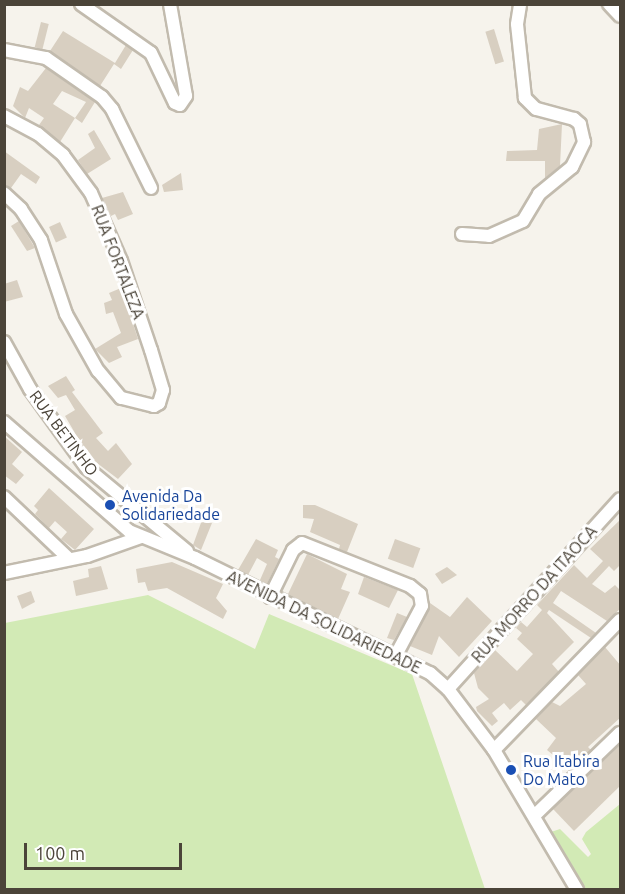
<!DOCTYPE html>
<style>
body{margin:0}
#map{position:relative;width:625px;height:894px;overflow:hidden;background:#f6f3ec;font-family:Ubuntu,sans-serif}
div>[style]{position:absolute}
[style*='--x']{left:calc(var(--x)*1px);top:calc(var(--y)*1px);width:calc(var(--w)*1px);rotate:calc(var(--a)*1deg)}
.green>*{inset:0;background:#d2eab5}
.building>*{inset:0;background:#d8cfc1;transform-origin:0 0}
.roads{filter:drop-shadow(2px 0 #c2bbae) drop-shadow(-2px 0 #c2bbae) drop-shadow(0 2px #c2bbae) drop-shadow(0 -2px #c2bbae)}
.street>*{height:12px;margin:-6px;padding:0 6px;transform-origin:6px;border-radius:6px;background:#fff}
.dots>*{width:16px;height:16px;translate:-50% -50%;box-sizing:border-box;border:3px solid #fff;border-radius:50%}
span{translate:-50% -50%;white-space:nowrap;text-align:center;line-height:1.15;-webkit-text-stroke:6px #fff;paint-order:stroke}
.street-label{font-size:16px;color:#4b4439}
.transit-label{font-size:16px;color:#164399}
.left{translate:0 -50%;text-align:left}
.frame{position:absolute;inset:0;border:6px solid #4b4439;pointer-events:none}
.scale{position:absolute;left:24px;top:843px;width:158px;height:27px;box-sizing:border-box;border:3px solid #4b4439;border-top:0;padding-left:8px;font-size:18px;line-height:21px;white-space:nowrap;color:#4b4439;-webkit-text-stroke:4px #fff;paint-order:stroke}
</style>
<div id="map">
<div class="green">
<div style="clip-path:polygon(148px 595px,255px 649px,269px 614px,412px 674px,485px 889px,5px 889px,5px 623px)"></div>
<div style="clip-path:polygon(620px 804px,620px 889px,584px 889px,551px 832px,560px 829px,588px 857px,591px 854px,582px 839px,586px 832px)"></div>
</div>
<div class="building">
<div style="left:41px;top:22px;width:8px;height:26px;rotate:14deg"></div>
<div style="left:494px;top:29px;width:34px;height:9px;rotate:73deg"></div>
<div style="clip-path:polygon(63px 31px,115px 63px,126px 45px,133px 50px,121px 69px,114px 64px,100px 86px,50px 51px)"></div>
<div style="clip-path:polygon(evenodd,46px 68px,95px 102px,82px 123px,75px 118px,60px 142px,39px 125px,44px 118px,29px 108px,25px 118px,13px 106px,20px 87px,28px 91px,46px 68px,62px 91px,86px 102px,75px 118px,53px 104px,62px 91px)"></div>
<div style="clip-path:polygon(562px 124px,560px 166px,545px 178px,545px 161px,506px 161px,507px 151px,537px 150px,539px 129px)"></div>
<div style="clip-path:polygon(94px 130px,111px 159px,87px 174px,78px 160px,95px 148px,88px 134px)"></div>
<div style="clip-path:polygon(4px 151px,40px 177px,36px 184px,21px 174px,11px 188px,4px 185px)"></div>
<div style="clip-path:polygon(181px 173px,183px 190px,164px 192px,162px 185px)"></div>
<div style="clip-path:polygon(123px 192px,133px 214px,118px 220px,115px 214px,111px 216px,102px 198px)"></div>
<div style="clip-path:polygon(19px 221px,35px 248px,27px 251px,11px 226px)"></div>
<div style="left:60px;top:222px;width:17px;height:12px;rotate:66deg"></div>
<div style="clip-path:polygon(17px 280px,23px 297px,4px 302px,4px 284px)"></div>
<div style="clip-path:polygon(121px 288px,138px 339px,117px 347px,122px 357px,109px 363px,95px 349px,121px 333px,113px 312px,106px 314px,104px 303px,112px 300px,109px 293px)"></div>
<div style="clip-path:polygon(66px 376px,75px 390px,72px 392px,103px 433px,96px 438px,108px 451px,116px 443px,132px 464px,118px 479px,89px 457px,65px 416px,75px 410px,66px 395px,58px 398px,48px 386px)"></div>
<div style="clip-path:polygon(4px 436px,22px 452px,12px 464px,24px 475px,16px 484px,4px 475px)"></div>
<div style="clip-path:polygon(49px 488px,94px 529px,75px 550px,61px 539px,67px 532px,55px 521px,49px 528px,35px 514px,38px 510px,34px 506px)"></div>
<div style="clip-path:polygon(303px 505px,315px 505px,358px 524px,347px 552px,339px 549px,340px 545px,310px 532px,314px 519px,303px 518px)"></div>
<div style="clip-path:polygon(621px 519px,621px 564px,614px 571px,609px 566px,592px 584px,605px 593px,615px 585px,621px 591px,621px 608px,607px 621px,561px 591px,553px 603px,596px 633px,591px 638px,549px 610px,547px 613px,574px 642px,552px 664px,559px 672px,526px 705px,521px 700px,510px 710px,504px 703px,492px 713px,498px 721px,492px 726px,477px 711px,476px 707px,489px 699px,478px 688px,474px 673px,495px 650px,517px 671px,533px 654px,517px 639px,522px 633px,516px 628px,521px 622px,527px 627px,542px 610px,537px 605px,574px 565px,587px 578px,603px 561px,590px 549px)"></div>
<div style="clip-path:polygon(202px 520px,212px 523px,201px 550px,193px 545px)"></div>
<div style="clip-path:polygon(256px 539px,278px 550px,275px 557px,279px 559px,267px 584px,260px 580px,267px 564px,257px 558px,248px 575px,238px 570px)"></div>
<div style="left:395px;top:539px;width:27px;height:21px;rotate:20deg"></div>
<div style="clip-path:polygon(307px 554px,347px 574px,341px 589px,350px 592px,338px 619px,288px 594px)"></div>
<div style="clip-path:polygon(172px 562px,223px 584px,216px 598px,227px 611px,223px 619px,167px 588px,148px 591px,145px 582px,138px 583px,136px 569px)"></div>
<div style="clip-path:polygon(101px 566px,108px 589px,76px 596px,73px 581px,89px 577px,88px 569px)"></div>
<div style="clip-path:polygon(447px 567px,457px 575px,442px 584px,435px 574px)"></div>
<div style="clip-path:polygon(364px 577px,398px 590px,389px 608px,358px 594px)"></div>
<div style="clip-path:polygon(31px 591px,35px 602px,22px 609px,17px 596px)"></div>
<div style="clip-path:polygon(467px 597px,492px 621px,459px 657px,439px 636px,432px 655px,410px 646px,430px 603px,450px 617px)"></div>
<div style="clip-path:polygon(397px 613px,407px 617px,394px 640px,387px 638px)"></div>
<div style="clip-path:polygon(605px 647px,621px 666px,621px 717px,588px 747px,591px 750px,570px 769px,547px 750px,556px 738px,536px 719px,552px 702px,560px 706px,586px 684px,578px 675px)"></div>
<div style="clip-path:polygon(621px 744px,621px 785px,574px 831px,553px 809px)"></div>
</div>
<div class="roads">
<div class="street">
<div style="--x:81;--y:4;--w:85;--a:35"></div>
<div style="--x:151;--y:53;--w:55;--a:64.4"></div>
<div style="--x:175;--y:103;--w:5;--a:22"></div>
<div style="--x:180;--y:105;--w:11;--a:-56"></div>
<div style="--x:186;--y:96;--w:93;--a:-99.9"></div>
<div style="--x:609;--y:4;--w:16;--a:47"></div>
<div style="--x:4;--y:50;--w:43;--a:10.8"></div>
<div style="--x:46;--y:58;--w:68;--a:34.9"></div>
<div style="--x:102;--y:97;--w:16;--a:50"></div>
<div style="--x:112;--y:109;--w:88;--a:63.7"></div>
<div style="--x:4;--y:116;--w:38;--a:28"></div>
<div style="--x:38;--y:134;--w:33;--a:40"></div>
<div style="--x:63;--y:155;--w:47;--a:53.6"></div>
<div style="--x:91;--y:193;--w:74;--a:66.2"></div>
<div style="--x:121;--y:261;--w:94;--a:71.4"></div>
<div style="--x:151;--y:350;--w:42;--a:73.3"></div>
<div style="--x:163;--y:390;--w:14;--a:107"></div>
<div style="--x:159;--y:403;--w:6;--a:149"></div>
<div style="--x:154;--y:406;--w:34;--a:-166"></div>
<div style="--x:121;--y:398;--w:35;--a:-130"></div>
<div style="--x:98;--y:371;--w:65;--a:-119.3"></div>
<div style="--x:66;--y:314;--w:78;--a:-108.7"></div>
<div style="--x:41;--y:240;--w:37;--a:-123"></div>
<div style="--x:21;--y:209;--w:23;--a:-137"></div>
<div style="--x:462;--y:234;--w:27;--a:4"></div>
<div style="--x:489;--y:236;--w:37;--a:-24"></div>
<div style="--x:523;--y:221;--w:31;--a:-59"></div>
<div style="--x:539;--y:194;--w:43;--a:-39.3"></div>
<div style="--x:572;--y:167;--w:28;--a:-64"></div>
<div style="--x:584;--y:142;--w:18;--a:-103"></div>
<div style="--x:580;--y:124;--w:8;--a:-140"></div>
<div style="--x:574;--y:119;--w:39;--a:-165"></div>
<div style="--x:536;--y:109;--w:16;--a:-135"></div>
<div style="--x:525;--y:98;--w:74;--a:-96.2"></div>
<div style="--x:517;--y:24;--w:20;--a:-81"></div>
<div style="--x:4;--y:342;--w:54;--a:61"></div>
<div style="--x:30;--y:389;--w:97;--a:54.2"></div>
<div style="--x:87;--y:468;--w:130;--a:39.7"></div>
<div style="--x:4;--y:422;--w:166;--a:41.1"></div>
<div style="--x:129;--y:531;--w:71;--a:22.2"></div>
<div style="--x:195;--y:558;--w:262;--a:26.1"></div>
<div style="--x:430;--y:673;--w:24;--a:42"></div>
<div style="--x:448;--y:689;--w:76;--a:53"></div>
<div style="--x:494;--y:750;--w:163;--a:59.3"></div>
<div style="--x:4;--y:497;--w:88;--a:43.6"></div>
<div style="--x:4;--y:573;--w:85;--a:-11.6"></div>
<div style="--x:87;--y:556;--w:57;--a:-19.4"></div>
<div style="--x:270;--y:597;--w:52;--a:-63.9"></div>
<div style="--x:293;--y:550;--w:11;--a:-38"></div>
<div style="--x:302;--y:543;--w:116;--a:21.7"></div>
<div style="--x:410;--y:586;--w:13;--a:39"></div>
<div style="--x:420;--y:594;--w:12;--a:81"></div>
<div style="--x:422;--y:606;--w:55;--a:118"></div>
<div style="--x:448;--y:689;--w:256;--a:-47.8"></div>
<div style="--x:494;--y:750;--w:181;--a:-45.9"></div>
<div style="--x:534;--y:816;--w:120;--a:-44"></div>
</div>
</div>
<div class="dots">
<div style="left:110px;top:505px;background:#1a4fb4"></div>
<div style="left:511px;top:770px;background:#1a4fb4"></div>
</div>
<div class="street-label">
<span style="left:118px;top:262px;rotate:69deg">RUA FORTALEZA</span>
<span style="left:64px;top:433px;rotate:53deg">RUA BETINHO</span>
<span style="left:534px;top:594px;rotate:-48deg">RUA MORRO DA ITAOCA</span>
<span style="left:324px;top:622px;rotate:26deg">AVENIDA DA SOLIDARIEDADE</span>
</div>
<div class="transit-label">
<span class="left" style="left:122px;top:505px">Avenida Da<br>Solidariedade</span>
<span class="left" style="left:523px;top:770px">Rua Itabira<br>Do Mato</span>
</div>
<div class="frame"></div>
<div class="scale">100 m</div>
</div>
